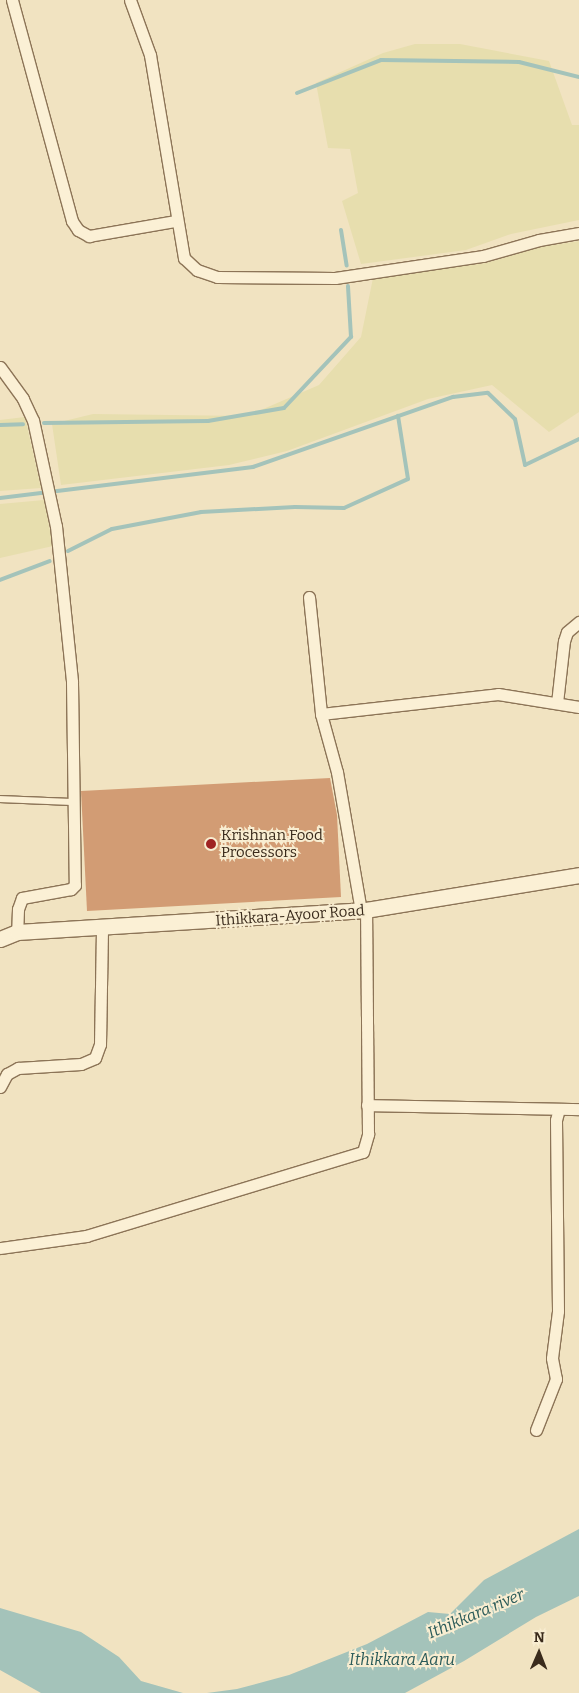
<!DOCTYPE html>
<style>
body{margin:0}
#map{position:relative;width:579px;height:1693px;overflow:hidden;background:#f1e3c1;font-family:Bitter,serif}
div>[style]{position:absolute}
[style*='--x']{left:calc(var(--x)*1px);top:calc(var(--y)*1px);width:calc(var(--w)*1px);rotate:calc(var(--a)*1deg)}
.farmland>*{inset:0;background:#e7deae}
.water>*{inset:0;background:#a4c3ba}
.stream>*{height:4px;margin:-2px;padding:0 2px;transform-origin:2px;border-radius:2px;background:#a4c3ba}
.building>*{inset:0;background:#d29c74}
.roads{filter:drop-shadow(1px 0 #8c7457) drop-shadow(-1px 0 #8c7457) drop-shadow(0 1px #8c7457) drop-shadow(0 -1px #8c7457)}
.lane>*{height:5.5px;margin:-2.75px;padding:0 2.75px;transform-origin:2.75px;border-radius:2.75px;background:#fbf0d5}
.street>*{height:11px;margin:-5.5px;padding:0 5.5px;transform-origin:5.5px;border-radius:5.5px;background:#fbf0d5}
.secondary>*{height:15px;margin:-7.5px;padding:0 7.5px;transform-origin:7.5px;border-radius:7.5px;background:#fbf0d5}
.dots>*{width:14px;height:14px;translate:-50% -50%;box-sizing:border-box;border:2px solid #f8edd1;border-radius:50%}
span{translate:-50% -50%;white-space:nowrap;text-align:center;line-height:1.15;-webkit-text-stroke:4px #f8edd1;paint-order:stroke}
.poi-label{font-size:15px;color:#3a2b1c}
.left{translate:0 -50%;text-align:left}
.street-label{font-size:15px;color:#3a2b1c}
.water-label{font-size:16px;color:#2b5b59;font-style:italic}
.north{position:absolute;left:514px;top:1628px;width:50px;height:50px;-webkit-text-stroke:4px #f8edd1;paint-order:stroke;rotate:1deg;font-size:14px;font-weight:700;line-height:20px;text-align:center;color:#3a2b1c}
.north::after{content:'';display:block;margin:auto;width:18px;height:22px;background:#3a2b1c;clip-path:polygon(50% 0,100% 100%,50% 72%,0 100%)}
</style>
<div id="map">
<div class="farmland">
<div style="clip-path:polygon(415px 44px,460px 44px,549px 61px,572px 125px,579px 125px,579px 220px,511px 234px,466px 250px,361px 264px,342px 201px,358px 193px,350px 149px,328px 148px,316px 83px,383px 53px)"></div>
<div style="clip-path:polygon(579px 241px,579px 412px,549px 432px,492px 385px,428px 399px,287px 451px,229px 465px,61px 485px,52px 424px,93px 414px,247px 416px,319px 385px,361px 337px,373px 278px,486px 263px,541px 247px)"></div>
<div style="clip-path:polygon(25px 417px,41px 488px,0 491px,0 420px)"></div>
<div style="clip-path:polygon(44px 500px,53px 546px,0 558px,0 504px)"></div>
</div>
<div class="water">
<div style="clip-path:polygon(579px 1529px,579px 1596px,536px 1617px,464px 1661px,405px 1693px,207px 1693px,237px 1689px,289px 1675px,367px 1644px,428px 1612px,450px 1614px,484px 1580px)"></div>
<div style="clip-path:polygon(0 1608px,81px 1632px,119px 1657px,141px 1681px,183px 1693px,41px 1693px,0 1670px)"></div>
</div>
<div class="stream">
<div style="--x:297;--y:93;--w:90;--a:-21.4"></div>
<div style="--x:381;--y:60;--w:138;--a:0.8"></div>
<div style="--x:519;--y:62;--w:62;--a:14"></div>
<div style="--x:341;--y:230;--w:36;--a:81"></div>
<div style="--x:44;--y:423;--w:164;--a:-0.7"></div>
<div style="--x:208;--y:421;--w:77;--a:-9.7"></div>
<div style="--x:284;--y:408;--w:98;--a:-46.7"></div>
<div style="--x:351;--y:337;--w:51;--a:-93.4"></div>
<div style="--x:0;--y:425;--w:23;--a:-2"></div>
<div style="--x:0;--y:498;--w:255;--a:-7"></div>
<div style="--x:253;--y:467;--w:212;--a:-19.3"></div>
<div style="--x:453;--y:397;--w:35;--a:-7"></div>
<div style="--x:488;--y:393;--w:37;--a:44"></div>
<div style="--x:515;--y:419;--w:47;--a:77.7"></div>
<div style="--x:525;--y:465;--w:60;--a:-25.7"></div>
<div style="--x:68;--y:551;--w:49;--a:-26.6"></div>
<div style="--x:112;--y:529;--w:91;--a:-10.8"></div>
<div style="--x:201;--y:512;--w:94;--a:-3"></div>
<div style="--x:295;--y:507;--w:49;--a:1.2"></div>
<div style="--x:344;--y:508;--w:70;--a:-24.4"></div>
<div style="--x:408;--y:479;--w:64;--a:-99"></div>
<div style="--x:0;--y:580;--w:53;--a:-20.8"></div>
</div>
<div class="building">
<div style="clip-path:polygon(330px 778px,337px 815px,341px 897px,87px 911px,81px 791px)"></div>
</div>
<div class="roads">
<div class="lane">
<div style="--x:0;--y:799;--w:75;--a:2.3"></div>
</div>
<div class="street">
<div style="--x:12;--y:0;--w:229;--a:74.8"></div>
<div style="--x:72;--y:221;--w:11;--a:56"></div>
<div style="--x:78;--y:230;--w:13;--a:29"></div>
<div style="--x:89;--y:236;--w:87;--a:-9.9"></div>
<div style="--x:130;--y:0;--w:59;--a:70"></div>
<div style="--x:150;--y:55;--w:206;--a:80.5"></div>
<div style="--x:184;--y:258;--w:18;--a:43"></div>
<div style="--x:197;--y:270;--w:21;--a:19"></div>
<div style="--x:217;--y:277;--w:118;--a:0.5"></div>
<div style="--x:335;--y:278;--w:150;--a:-8.5"></div>
<div style="--x:483;--y:256;--w:58;--a:-15.9"></div>
<div style="--x:539;--y:240;--w:41;--a:-9.9"></div>
<div style="--x:0;--y:367;--w:39;--a:54"></div>
<div style="--x:23;--y:399;--w:23;--a:65"></div>
<div style="--x:33;--y:420;--w:108;--a:77.8"></div>
<div style="--x:56;--y:526;--w:157;--a:84.1"></div>
<div style="--x:72;--y:682;--w:203;--a:89.2"></div>
<div style="--x:75;--y:885;--w:6;--a:135"></div>
<div style="--x:71;--y:889;--w:50;--a:169.6"></div>
<div style="--x:22;--y:898;--w:12;--a:110"></div>
<div style="--x:18;--y:909;--w:23;--a:92"></div>
<div style="--x:309;--y:597;--w:118;--a:84.1"></div>
<div style="--x:321;--y:714;--w:60;--a:74.6"></div>
<div style="--x:337;--y:772;--w:141;--a:80.2"></div>
<div style="--x:557;--y:703;--w:62;--a:-83.6"></div>
<div style="--x:564;--y:641;--w:9;--a:-72"></div>
<div style="--x:567;--y:632;--w:16;--a:-40"></div>
<div style="--x:321;--y:714;--w:178;--a:-6.4"></div>
<div style="--x:498;--y:694;--w:82;--a:9.1"></div>
<div style="--x:0;--y:1087;--w:15;--a:-62"></div>
<div style="--x:7;--y:1074;--w:13;--a:-29"></div>
<div style="--x:18;--y:1068;--w:63;--a:-3.6"></div>
<div style="--x:81;--y:1064;--w:15;--a:-23"></div>
<div style="--x:95;--y:1058;--w:15;--a:-70"></div>
<div style="--x:100;--y:1044;--w:115;--a:-89"></div>
<div style="--x:367;--y:1105;--w:212;--a:1.1"></div>
<div style="--x:0;--y:1248;--w:87;--a:-7.9"></div>
<div style="--x:86;--y:1236;--w:289;--a:-16.9"></div>
<div style="--x:363;--y:1152;--w:19;--a:-74"></div>
<div style="--x:368;--y:1134;--w:224;--a:-90.5"></div>
<div style="--x:536;--y:1430;--w:55;--a:-68.6"></div>
<div style="--x:556;--y:1379;--w:21;--a:-101"></div>
<div style="--x:552;--y:1358;--w:47;--a:-82.7"></div>
<div style="--x:558;--y:1311;--w:191;--a:-90.6"></div>
<div style="--x:556;--y:1120;--w:11;--a:-75"></div>
</div>
<div class="secondary">
<div style="--x:0;--y:939;--w:18;--a:-22"></div>
<div style="--x:17;--y:932;--w:350;--a:-3.6"></div>
<div style="--x:366;--y:910;--w:216;--a:-9.3"></div>
</div>
</div>
<div class="dots">
<div style="left:211px;top:844px;background:#9f2323"></div>
</div>
<div class="poi-label">
<span class="left" style="left:221px;top:844px">Krishnan Food<br>Processors</span>
</div>
<div class="street-label">
<span style="left:290px;top:916px;rotate:-4deg">Ithikkara-Ayoor Road</span>
</div>
<div class="water-label">
<span style="left:476px;top:1614px;rotate:-23deg">Ithikkara river</span>
<span style="left:402px;top:1660px">Ithikkara Aaru</span>
</div>
<div class="north">N</div>
</div>
